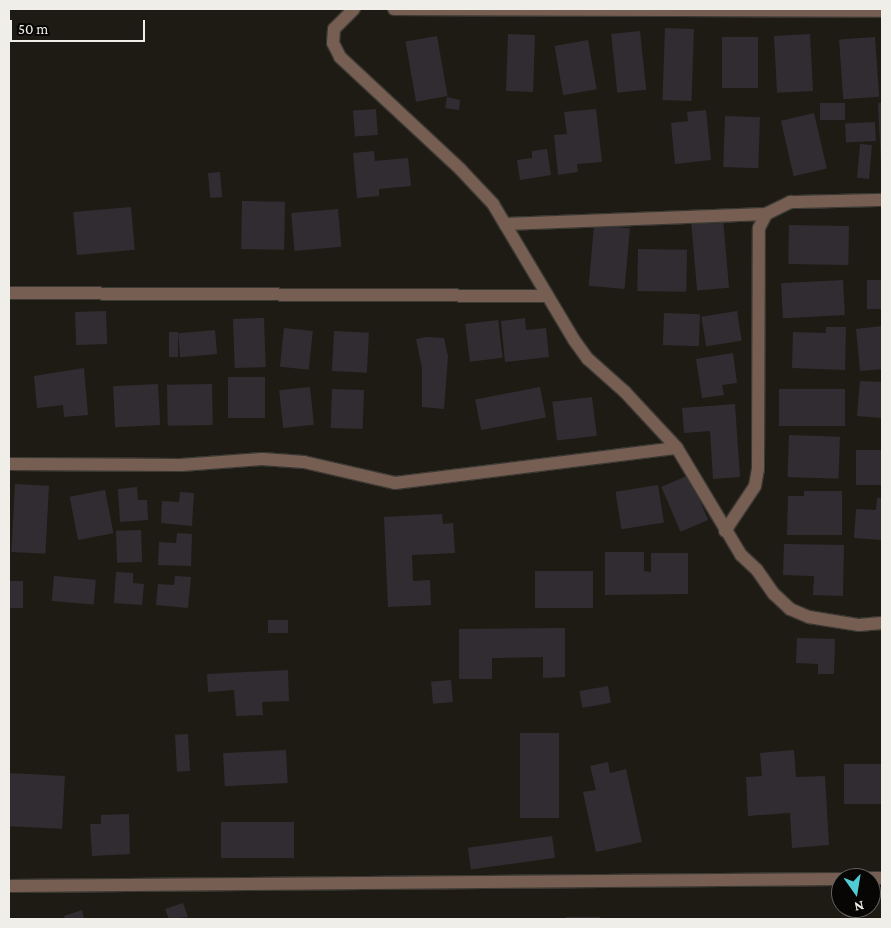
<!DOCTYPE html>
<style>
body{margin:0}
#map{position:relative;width:891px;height:928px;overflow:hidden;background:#1e1b15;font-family:"Crimson Pro",serif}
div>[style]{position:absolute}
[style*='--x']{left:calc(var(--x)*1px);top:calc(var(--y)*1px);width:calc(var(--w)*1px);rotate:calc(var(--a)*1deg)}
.building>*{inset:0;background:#312c31;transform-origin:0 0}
.roads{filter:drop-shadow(1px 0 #3b3933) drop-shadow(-1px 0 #3b3933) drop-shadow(0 1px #3b3933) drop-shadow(0 -1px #3b3933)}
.minor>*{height:12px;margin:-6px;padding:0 6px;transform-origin:6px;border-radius:6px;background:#775e52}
span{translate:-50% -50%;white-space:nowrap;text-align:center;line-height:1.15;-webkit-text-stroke:5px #070605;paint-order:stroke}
.frame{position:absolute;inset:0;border:10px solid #f0eee9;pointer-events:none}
.north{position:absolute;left:831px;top:868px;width:50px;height:50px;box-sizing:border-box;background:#070605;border:1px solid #646360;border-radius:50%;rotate:167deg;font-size:14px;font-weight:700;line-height:20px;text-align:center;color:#f0eee9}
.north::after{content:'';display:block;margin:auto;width:18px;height:22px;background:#51ccd4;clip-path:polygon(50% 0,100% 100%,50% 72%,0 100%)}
.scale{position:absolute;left:10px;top:20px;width:135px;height:22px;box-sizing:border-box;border:2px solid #f0eee9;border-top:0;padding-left:6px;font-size:15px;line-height:18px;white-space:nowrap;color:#f0eee9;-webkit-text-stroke:4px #070605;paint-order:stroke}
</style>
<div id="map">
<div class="building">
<div style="left:665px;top:28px;width:29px;height:72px;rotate:2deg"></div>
<div style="left:640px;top:31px;width:59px;height:29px;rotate:84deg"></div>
<div style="left:508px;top:34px;width:27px;height:57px;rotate:2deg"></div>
<div style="left:810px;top:34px;width:57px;height:36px;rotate:87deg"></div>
<div style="left:437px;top:36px;width:61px;height:32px;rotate:80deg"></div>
<div style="left:722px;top:37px;width:36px;height:51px"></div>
<div style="left:875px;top:37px;width:60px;height:36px;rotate:86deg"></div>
<div style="left:588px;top:40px;width:50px;height:34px;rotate:80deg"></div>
<div style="clip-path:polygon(447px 97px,460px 100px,459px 110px,445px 108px)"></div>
<div style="left:820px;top:103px;width:25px;height:17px"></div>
<div style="clip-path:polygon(878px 103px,882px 103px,882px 165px,881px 165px)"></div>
<div style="left:376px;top:109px;width:26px;height:23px;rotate:86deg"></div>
<div style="clip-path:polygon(596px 109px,602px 162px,577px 164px,578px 172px,558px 175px,554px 135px,567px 134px,564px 112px)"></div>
<div style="clip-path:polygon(706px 110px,711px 160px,675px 164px,671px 123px,688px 121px,687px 112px)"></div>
<div style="left:814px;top:113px;width:57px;height:34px;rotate:77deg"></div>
<div style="left:725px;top:116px;width:35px;height:51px;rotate:2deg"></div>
<div style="left:875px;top:122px;width:19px;height:30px;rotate:87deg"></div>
<div style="left:860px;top:144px;width:12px;height:34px;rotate:5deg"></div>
<div style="clip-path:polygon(547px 149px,551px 175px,520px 180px,517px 160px,532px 158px,532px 151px)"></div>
<div style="clip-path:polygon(374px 151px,375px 161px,408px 158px,411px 186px,379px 189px,379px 196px,357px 198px,353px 153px)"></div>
<div style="left:220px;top:172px;width:25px;height:12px;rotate:85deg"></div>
<div style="left:242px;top:201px;width:43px;height:48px;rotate:1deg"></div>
<div style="left:131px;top:207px;width:43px;height:58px;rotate:85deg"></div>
<div style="left:338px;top:209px;width:38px;height:47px;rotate:85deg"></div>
<div style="left:723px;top:219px;width:69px;height:32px;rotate:85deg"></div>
<div style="left:594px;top:225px;width:36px;height:61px;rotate:5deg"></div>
<div style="left:789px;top:225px;width:60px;height:39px;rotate:1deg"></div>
<div style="left:638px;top:249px;width:49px;height:42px;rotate:1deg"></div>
<div style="left:843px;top:280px;width:35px;height:62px;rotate:87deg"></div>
<div style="left:867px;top:280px;width:15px;height:29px"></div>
<div style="left:106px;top:311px;width:33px;height:31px;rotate:88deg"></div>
<div style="left:737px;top:311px;width:30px;height:36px;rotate:81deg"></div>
<div style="left:664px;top:313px;width:36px;height:32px;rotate:2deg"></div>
<div style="left:264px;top:318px;width:49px;height:31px;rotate:88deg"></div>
<div style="clip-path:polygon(525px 318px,526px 330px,546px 328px,549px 357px,505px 362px,501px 321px)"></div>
<div style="left:498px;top:320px;width:38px;height:33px;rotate:83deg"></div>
<div style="clip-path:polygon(882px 326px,882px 369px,860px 371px,856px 329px)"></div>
<div style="clip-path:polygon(826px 327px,846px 327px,845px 370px,792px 368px,793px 332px,826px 333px)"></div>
<div style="left:284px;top:328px;width:29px;height:39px;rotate:6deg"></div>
<div style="left:215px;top:330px;width:24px;height:37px;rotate:85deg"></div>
<div style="left:334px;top:331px;width:35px;height:40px;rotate:3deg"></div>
<div style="left:169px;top:332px;width:9px;height:25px"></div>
<div style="clip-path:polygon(426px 337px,444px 338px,448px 356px,444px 409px,422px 407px,422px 368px,416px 339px)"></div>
<div style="clip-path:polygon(733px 353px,737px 383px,722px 385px,724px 395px,702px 398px,696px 359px)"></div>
<div style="clip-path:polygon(84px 368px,88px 415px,64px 417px,63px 405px,37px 408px,34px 376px)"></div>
<div style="left:228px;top:377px;width:37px;height:41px"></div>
<div style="clip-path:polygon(860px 381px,882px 382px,882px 418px,857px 416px)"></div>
<div style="left:158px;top:384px;width:41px;height:45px;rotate:87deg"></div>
<div style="left:212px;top:384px;width:41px;height:45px;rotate:89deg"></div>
<div style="left:310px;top:387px;width:38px;height:31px;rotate:84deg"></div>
<div style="left:540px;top:387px;width:31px;height:66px;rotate:79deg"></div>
<div style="left:332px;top:389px;width:32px;height:39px;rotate:2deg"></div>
<div style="left:779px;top:389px;width:66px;height:37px"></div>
<div style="left:592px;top:397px;width:39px;height:40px;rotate:83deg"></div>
<div style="clip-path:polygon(735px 404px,740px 477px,713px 479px,710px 431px,684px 433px,682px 408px)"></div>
<div style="left:789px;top:435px;width:51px;height:42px;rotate:2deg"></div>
<div style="left:856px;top:450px;width:26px;height:35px"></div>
<div style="left:689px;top:475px;width:49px;height:30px;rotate:67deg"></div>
<div style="left:15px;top:484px;width:34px;height:68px;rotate:3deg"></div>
<div style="left:658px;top:485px;width:38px;height:43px;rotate:81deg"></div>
<div style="clip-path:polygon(137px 487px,138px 500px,147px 500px,148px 520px,120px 522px,118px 489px)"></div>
<div style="left:105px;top:490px;width:44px;height:36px;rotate:79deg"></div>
<div style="clip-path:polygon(804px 491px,842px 491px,842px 535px,787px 535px,788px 496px,804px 496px)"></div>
<div style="clip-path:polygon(180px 492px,194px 493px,192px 526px,161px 523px,162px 501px,179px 502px)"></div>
<div style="clip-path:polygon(877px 498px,882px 498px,882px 540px,854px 538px,856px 509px,876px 510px)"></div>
<div style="clip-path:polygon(442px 514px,443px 524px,453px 523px,455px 553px,412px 555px,413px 581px,430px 580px,431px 605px,388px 607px,384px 517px)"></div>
<div style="left:141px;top:530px;width:32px;height:25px;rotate:88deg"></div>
<div style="clip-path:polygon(177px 533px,192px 534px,191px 566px,158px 565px,159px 542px,176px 543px)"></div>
<div style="clip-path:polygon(784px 544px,844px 545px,843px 596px,813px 595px,814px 576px,783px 575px)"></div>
<div style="clip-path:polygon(605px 552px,644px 552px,644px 571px,651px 572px,651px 553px,688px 553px,688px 594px,605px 595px)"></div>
<div style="left:593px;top:571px;width:37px;height:58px;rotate:90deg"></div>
<div style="clip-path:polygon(116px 572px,133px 573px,133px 583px,144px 584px,142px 605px,114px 603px)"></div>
<div style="left:54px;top:576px;width:42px;height:25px;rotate:5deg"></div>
<div style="clip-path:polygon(175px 576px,191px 577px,188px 608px,156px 605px,158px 584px,174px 585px)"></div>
<div style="left:9px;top:581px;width:14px;height:27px"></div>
<div style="left:268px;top:620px;width:20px;height:13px"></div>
<div style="clip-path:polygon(565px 628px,565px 677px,543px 678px,543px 657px,492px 658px,492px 679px,459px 679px,459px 629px)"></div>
<div style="clip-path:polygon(797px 638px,835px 639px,834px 674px,818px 674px,818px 664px,796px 663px)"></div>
<div style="clip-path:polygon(288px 670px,289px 701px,262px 702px,263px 715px,236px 716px,234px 690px,208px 692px,207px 674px)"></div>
<div style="left:451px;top:680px;width:22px;height:20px;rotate:85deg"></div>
<div style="left:608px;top:686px;width:17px;height:29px;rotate:80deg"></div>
<div style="left:520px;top:733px;width:39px;height:85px"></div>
<div style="left:188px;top:734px;width:37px;height:13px;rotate:87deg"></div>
<div style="left:286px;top:750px;width:33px;height:63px;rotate:87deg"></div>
<div style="clip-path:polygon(794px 750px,796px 777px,825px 776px,829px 845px,792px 848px,790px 813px,748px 816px,746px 777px,762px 776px,760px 753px)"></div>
<div style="clip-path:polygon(608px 762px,610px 773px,626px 769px,642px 842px,596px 852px,583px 792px,596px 790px,590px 766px)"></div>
<div style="left:882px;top:764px;width:40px;height:38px;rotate:90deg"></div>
<div style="left:9px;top:773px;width:56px;height:53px;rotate:3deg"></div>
<div style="clip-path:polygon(129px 814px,130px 854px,92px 856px,90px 824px,101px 824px,101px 815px)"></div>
<div style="left:294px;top:822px;width:36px;height:73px;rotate:90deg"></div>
<div style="left:552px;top:836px;width:22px;height:85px;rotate:82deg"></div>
<div style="clip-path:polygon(183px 903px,188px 917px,169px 919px,165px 909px)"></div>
<div style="clip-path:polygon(82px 910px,84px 919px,65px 919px,64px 916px)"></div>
<div style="left:566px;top:917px;width:34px;height:2px"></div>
</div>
<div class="roads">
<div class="minor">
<div style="--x:354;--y:9;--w:28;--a:135"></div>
<div style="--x:334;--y:29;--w:14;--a:94"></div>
<div style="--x:333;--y:43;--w:16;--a:63"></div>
<div style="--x:340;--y:57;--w:166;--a:43"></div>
<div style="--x:461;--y:170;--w:47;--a:46.7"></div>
<div style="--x:493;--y:204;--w:158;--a:59.2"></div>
<div style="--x:574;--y:340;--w:24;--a:54"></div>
<div style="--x:588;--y:359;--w:50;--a:41.7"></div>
<div style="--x:625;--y:392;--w:76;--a:47.1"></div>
<div style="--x:677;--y:448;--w:125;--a:59.1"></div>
<div style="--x:741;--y:555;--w:22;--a:43"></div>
<div style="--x:757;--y:570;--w:29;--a:55"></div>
<div style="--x:774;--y:594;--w:22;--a:43"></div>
<div style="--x:790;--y:609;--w:21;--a:23"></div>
<div style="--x:809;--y:617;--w:51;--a:9.1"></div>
<div style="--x:859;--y:625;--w:23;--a:-5"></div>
<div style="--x:394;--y:9;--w:488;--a:0.2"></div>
<div style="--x:505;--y:224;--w:261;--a:-2.2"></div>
<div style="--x:9;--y:293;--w:537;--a:0.32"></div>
<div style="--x:9;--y:464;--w:172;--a:0.3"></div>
<div style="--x:181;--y:465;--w:81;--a:-4.2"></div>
<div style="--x:262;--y:459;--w:42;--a:4.1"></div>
<div style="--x:304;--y:462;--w:93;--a:13"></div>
<div style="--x:395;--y:483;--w:284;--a:-7.1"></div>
<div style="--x:725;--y:531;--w:54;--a:-56.3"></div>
<div style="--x:755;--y:486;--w:17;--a:-80"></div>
<div style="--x:758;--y:469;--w:241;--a:-89.8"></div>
<div style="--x:759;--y:228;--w:16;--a:-63"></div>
<div style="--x:766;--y:214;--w:28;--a:-26"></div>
<div style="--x:791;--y:202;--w:91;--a:-1.3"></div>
<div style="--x:871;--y:878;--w:11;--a:0"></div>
<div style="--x:9;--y:886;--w:832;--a:-0.48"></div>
</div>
</div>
<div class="frame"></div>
<div class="north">N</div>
<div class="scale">50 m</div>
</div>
